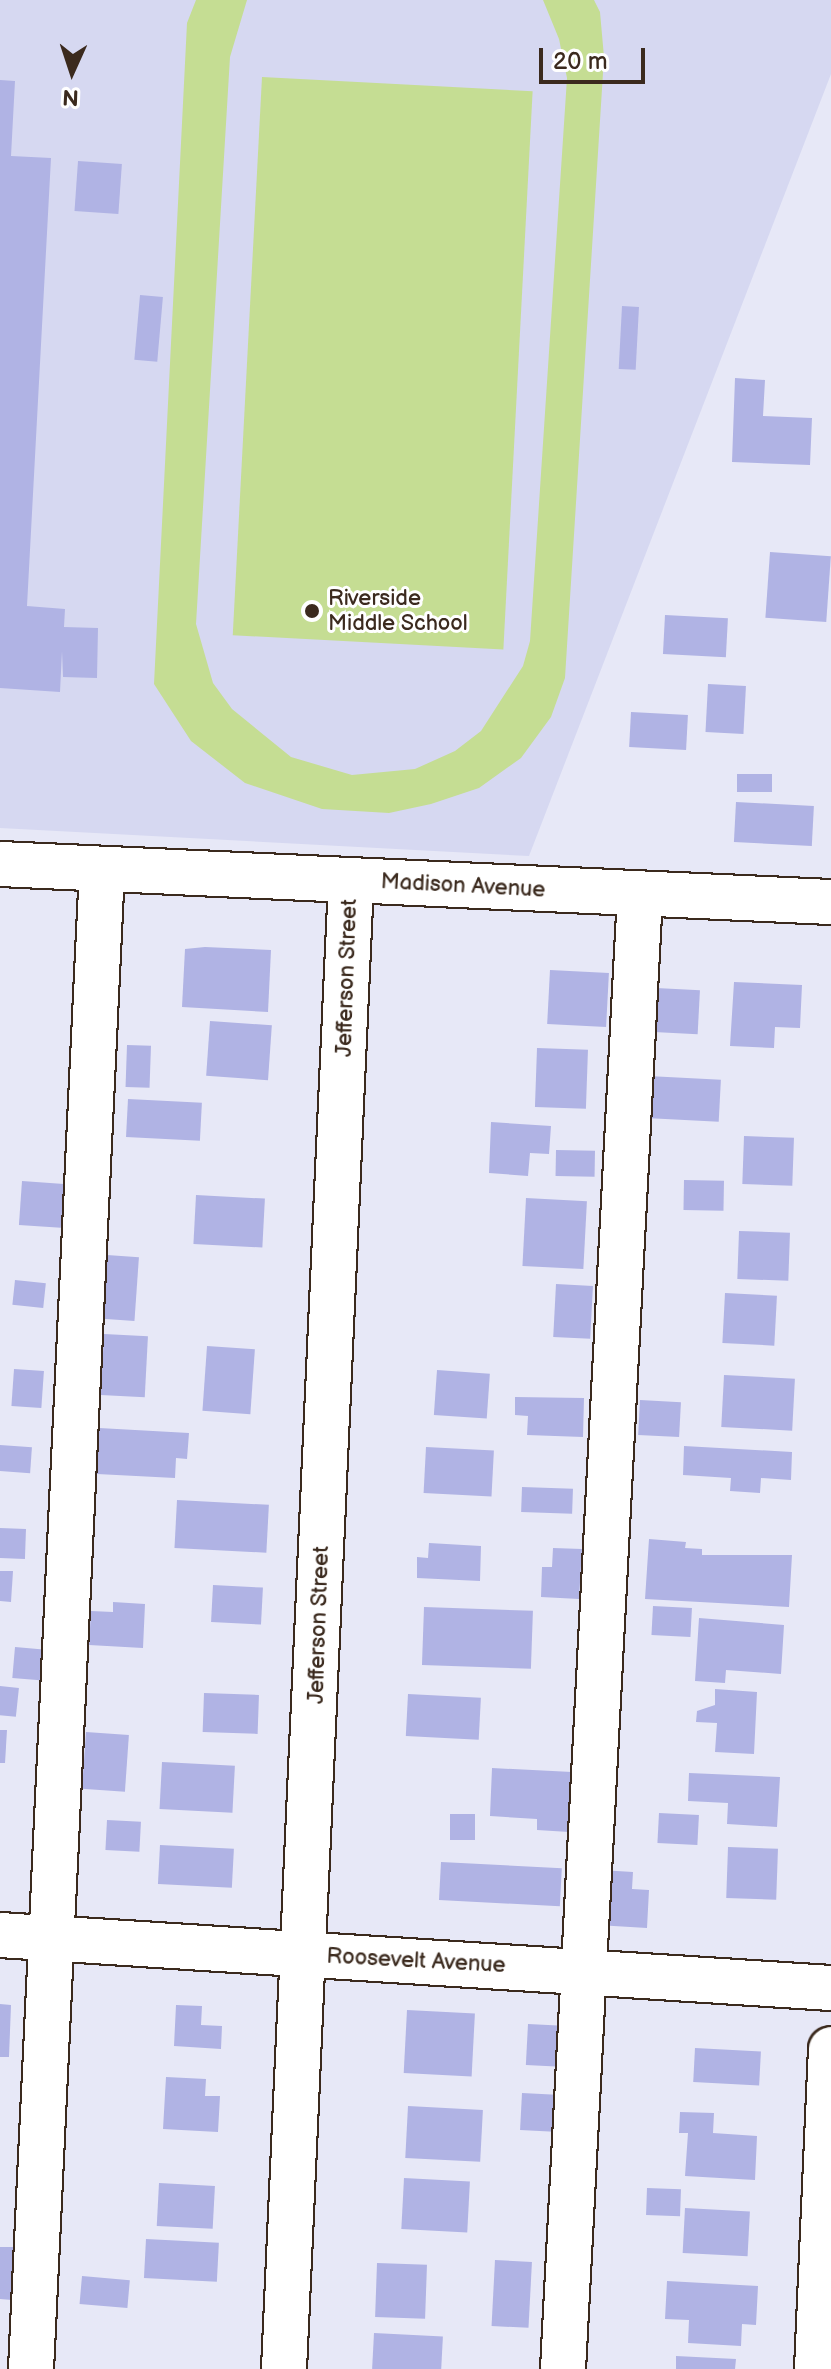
<!DOCTYPE html>
<style>
body{margin:0}
#map{position:relative;width:831px;height:2369px;overflow:hidden;background:#e7e8f7;font-family:"Balsamiq Sans",sans-serif}
div>[style]{position:absolute}
[style*='--x']{left:calc(var(--x)*1px);top:calc(var(--y)*1px);width:calc(var(--w)*1px);rotate:calc(var(--a)*1deg)}
.built>*{inset:0;background:#d6d8f1}
.green>*{inset:0;background:#c5dd93;transform-origin:0 0}
.building>*{inset:0;background:#b0b3e4;transform-origin:0 0}
.roads{filter:drop-shadow(2px 0 #3b2a1e) drop-shadow(-2px 0 #3b2a1e) drop-shadow(0 2px #3b2a1e) drop-shadow(0 -2px #3b2a1e)}
.minor>*{height:44px;margin:-22px;padding:0 22px;transform-origin:22px;border-radius:22px;background:#fff}
.dots>*{width:22px;height:22px;translate:-50% -50%;box-sizing:border-box;border:4px solid #fff;border-radius:50%}
span{translate:-50% -50%;white-space:nowrap;text-align:center;line-height:1.15;-webkit-text-stroke:6px #fff;paint-order:stroke}
.poi-label{font-size:22px;color:#3b2a1e}
.left{translate:0 -50%;text-align:left}
.street-label{font-size:22px;color:#3b2a1e}
.north{position:absolute;left:32px;top:32px;width:80px;height:80px;-webkit-text-stroke:6px #fff;paint-order:stroke;rotate:183deg;font-size:22px;font-weight:700;line-height:32px;text-align:center;color:#3b2a1e}
.north::after{content:'';display:block;margin:auto;width:28px;height:36px;background:#3b2a1e;clip-path:polygon(50% 0,100% 100%,50% 72%,0 100%)}
.scale{position:absolute;left:539px;top:48px;width:106px;height:36px;box-sizing:border-box;border:4px solid #3b2a1e;border-top:0;padding-left:10px;font-size:24px;line-height:28px;white-space:nowrap;color:#3b2a1e;-webkit-text-stroke:6px #fff;paint-order:stroke}
</style>
<div id="map">
<div class="built">
<div style="clip-path:polygon(0 0,831px 0,831px 74px,529px 856px,0 828px)"></div>
</div>
<div class="green">
<div style="clip-path:polygon(196px 0,247px 0,230px 57px,196px 624px,213px 683px,232px 709px,291px 757px,352px 775px,415px 769px,455px 751px,481px 731px,523px 666px,530px 641px,567px 78px,559px 39px,543px 0,594px 0,600px 12px,604px 57px,565px 678px,551px 717px,521px 758px,479px 788px,431px 804px,389px 813px,322px 809px,245px 783px,191px 741px,154px 684px,187px 23px)"></div>
<div style="left:262px;top:77px;width:271px;height:559px;rotate:3deg"></div>
</div>
<div class="building">
<div style="clip-path:polygon(0 80px,15px 81px,11px 156px,51px 158px,27px 606px,65px 609px,64px 627px,98px 628px,97px 678px,63px 677px,62px 651px,60px 692px,0 688px)"></div>
<div style="left:78px;top:161px;width:44px;height:50px;rotate:4deg"></div>
<div style="left:140px;top:295px;width:23px;height:65px;rotate:5deg"></div>
<div style="left:622px;top:306px;width:17px;height:63px;rotate:3deg"></div>
<div style="clip-path:polygon(735px 378px,765px 380px,763px 416px,812px 418px,810px 465px,732px 462px)"></div>
<div style="left:770px;top:552px;width:61px;height:66px;rotate:4deg"></div>
<div style="left:665px;top:615px;width:63px;height:39px;rotate:3deg"></div>
<div style="left:708px;top:684px;width:38px;height:48px;rotate:3deg"></div>
<div style="left:631px;top:712px;width:57px;height:35px;rotate:3deg"></div>
<div style="left:737px;top:774px;width:35px;height:18px"></div>
<div style="left:736px;top:802px;width:78px;height:40px;rotate:3deg"></div>
<div style="clip-path:polygon(205px 947px,271px 950px,268px 1012px,182px 1007px,185px 949px)"></div>
<div style="left:550px;top:970px;width:59px;height:54px;rotate:3deg"></div>
<div style="clip-path:polygon(734px 982px,802px 985px,800px 1028px,775px 1027px,774px 1048px,730px 1046px)"></div>
<div style="left:656px;top:988px;width:44px;height:44px;rotate:3deg"></div>
<div style="left:210px;top:1021px;width:62px;height:55px;rotate:4deg"></div>
<div style="left:127px;top:1045px;width:24px;height:42px;rotate:2deg"></div>
<div style="left:537px;top:1048px;width:51px;height:59px;rotate:2deg"></div>
<div style="left:648px;top:1076px;width:73px;height:42px;rotate:3deg"></div>
<div style="left:128px;top:1099px;width:74px;height:38px;rotate:3deg"></div>
<div style="clip-path:polygon(491px 1122px,551px 1126px,549px 1154px,530px 1153px,528px 1176px,489px 1173px)"></div>
<div style="left:744px;top:1136px;width:50px;height:48px;rotate:2deg"></div>
<div style="left:556px;top:1150px;width:39px;height:26px;rotate:1deg"></div>
<div style="left:684px;top:1180px;width:40px;height:30px;rotate:1deg"></div>
<div style="left:22px;top:1181px;width:42px;height:44px;rotate:4deg"></div>
<div style="left:196px;top:1195px;width:69px;height:49px;rotate:3deg"></div>
<div style="left:526px;top:1198px;width:61px;height:68px;rotate:3deg"></div>
<div style="left:739px;top:1231px;width:51px;height:48px;rotate:2deg"></div>
<div style="left:107px;top:1255px;width:32px;height:64px;rotate:4deg"></div>
<div style="left:15px;top:1280px;width:31px;height:25px;rotate:6deg"></div>
<div style="left:556px;top:1284px;width:37px;height:53px;rotate:3deg"></div>
<div style="left:725px;top:1293px;width:52px;height:50px;rotate:3deg"></div>
<div style="left:104px;top:1334px;width:44px;height:61px;rotate:3deg"></div>
<div style="left:207px;top:1346px;width:48px;height:65px;rotate:4deg"></div>
<div style="left:14px;top:1369px;width:30px;height:37px;rotate:4deg"></div>
<div style="left:437px;top:1370px;width:53px;height:45px;rotate:4deg"></div>
<div style="left:724px;top:1375px;width:71px;height:52px;rotate:3deg"></div>
<div style="clip-path:polygon(515px 1397px,584px 1398px,583px 1437px,527px 1435px,528px 1416px,515px 1415px)"></div>
<div style="left:640px;top:1400px;width:41px;height:35px;rotate:3deg"></div>
<div style="clip-path:polygon(99px 1428px,189px 1433px,187px 1459px,176px 1458px,175px 1478px,97px 1474px)"></div>
<div style="left:0;top:1445px;width:32px;height:26px;rotate:4deg"></div>
<div style="clip-path:polygon(684px 1446px,792px 1452px,791px 1480px,761px 1478px,760px 1493px,730px 1491px,731px 1478px,683px 1475px)"></div>
<div style="left:426px;top:1447px;width:68px;height:46px;rotate:3deg"></div>
<div style="left:522px;top:1487px;width:51px;height:25px;rotate:2deg"></div>
<div style="left:177px;top:1500px;width:92px;height:48px;rotate:3deg"></div>
<div style="left:0;top:1528px;width:26px;height:30px;rotate:2deg"></div>
<div style="clip-path:polygon(649px 1539px,686px 1542px,685px 1548px,702px 1549px,702px 1555px,792px 1555px,789px 1607px,645px 1599px)"></div>
<div style="clip-path:polygon(429px 1543px,481px 1546px,480px 1581px,417px 1578px,417px 1557px,428px 1558px)"></div>
<div style="clip-path:polygon(553px 1548px,582px 1549px,579px 1599px,541px 1597px,542px 1567px,552px 1567px)"></div>
<div style="clip-path:polygon(0 1571px,13px 1571px,11px 1602px,0 1601px)"></div>
<div style="left:213px;top:1585px;width:50px;height:37px;rotate:3deg"></div>
<div style="clip-path:polygon(113px 1602px,145px 1604px,143px 1648px,89px 1645px,91px 1611px,113px 1612px)"></div>
<div style="left:653px;top:1606px;width:39px;height:29px;rotate:3deg"></div>
<div style="left:424px;top:1607px;width:109px;height:58px;rotate:2deg"></div>
<div style="clip-path:polygon(699px 1618px,784px 1625px,781px 1674px,726px 1670px,725px 1683px,695px 1681px)"></div>
<div style="left:15px;top:1647px;width:34px;height:31px;rotate:5deg"></div>
<div style="left:0;top:1686px;width:19px;height:29px;rotate:6deg"></div>
<div style="clip-path:polygon(715px 1689px,757px 1692px,754px 1754px,715px 1752px,717px 1723px,696px 1722px,697px 1711px,715px 1705px)"></div>
<div style="left:204px;top:1693px;width:55px;height:39px;rotate:2deg"></div>
<div style="left:408px;top:1694px;width:73px;height:42px;rotate:3deg"></div>
<div style="clip-path:polygon(0 1730px,7px 1730px,5px 1763px,0 1763px)"></div>
<div style="left:86px;top:1732px;width:43px;height:57px;rotate:4deg"></div>
<div style="left:162px;top:1762px;width:73px;height:47px;rotate:3deg"></div>
<div style="clip-path:polygon(492px 1768px,572px 1772px,569px 1832px,537px 1830px,537px 1819px,490px 1816px)"></div>
<div style="clip-path:polygon(689px 1773px,780px 1777px,777px 1827px,727px 1824px,728px 1803px,688px 1801px)"></div>
<div style="left:659px;top:1813px;width:40px;height:30px;rotate:3deg"></div>
<div style="left:450px;top:1814px;width:25px;height:26px"></div>
<div style="left:107px;top:1820px;width:34px;height:30px;rotate:3deg"></div>
<div style="left:160px;top:1845px;width:74px;height:39px;rotate:3deg"></div>
<div style="left:728px;top:1847px;width:50px;height:51px;rotate:2deg"></div>
<div style="left:441px;top:1862px;width:121px;height:38px;rotate:3deg"></div>
<div style="clip-path:polygon(600px 1870px,633px 1872px,632px 1889px,649px 1890px,647px 1928px,597px 1925px)"></div>
<div style="clip-path:polygon(0 2004px,11px 2005px,9px 2057px,0 2057px)"></div>
<div style="clip-path:polygon(176px 2005px,202px 2006px,201px 2025px,222px 2026px,221px 2049px,174px 2046px)"></div>
<div style="left:407px;top:2010px;width:68px;height:63px;rotate:3deg"></div>
<div style="left:528px;top:2024px;width:35px;height:41px;rotate:3deg"></div>
<div style="left:695px;top:2048px;width:66px;height:34px;rotate:3deg"></div>
<div style="clip-path:polygon(166px 2077px,206px 2079px,205px 2096px,220px 2096px,218px 2132px,163px 2129px)"></div>
<div style="left:522px;top:2093px;width:39px;height:37px;rotate:3deg"></div>
<div style="left:408px;top:2106px;width:75px;height:52px;rotate:3deg"></div>
<div style="clip-path:polygon(680px 2112px,714px 2113px,713px 2133px,757px 2136px,755px 2180px,685px 2176px,688px 2133px,679px 2133px)"></div>
<div style="left:404px;top:2178px;width:66px;height:51px;rotate:3deg"></div>
<div style="left:159px;top:2183px;width:56px;height:43px;rotate:3deg"></div>
<div style="left:647px;top:2188px;width:34px;height:27px;rotate:2deg"></div>
<div style="left:685px;top:2208px;width:65px;height:45px;rotate:3deg"></div>
<div style="left:146px;top:2239px;width:73px;height:39px;rotate:3deg"></div>
<div style="clip-path:polygon(0 2247px,15px 2247px,12px 2300px,0 2299px)"></div>
<div style="left:495px;top:2260px;width:37px;height:66px;rotate:3deg"></div>
<div style="left:377px;top:2263px;width:50px;height:54px;rotate:2deg"></div>
<div style="left:82px;top:2276px;width:48px;height:28px;rotate:5deg"></div>
<div style="clip-path:polygon(667px 2281px,758px 2286px,756px 2325px,742px 2324px,741px 2346px,688px 2343px,689px 2320px,665px 2319px)"></div>
<div style="left:374px;top:2333px;width:69px;height:36px;rotate:3deg"></div>
<div style="clip-path:polygon(676px 2356px,736px 2359px,735px 2369px,676px 2369px)"></div>
</div>
<div class="roads">
<div class="minor">
<div style="--x:0;--y:864;--w:832;--a:2.62"></div>
<div style="--x:0;--y:1935;--w:833;--a:3.65"></div>
<div style="--x:31;--y:2369;--w:1502;--a:-87.29"></div>
<div style="--x:284;--y:2369;--w:1490;--a:-87.42"></div>
<div style="--x:563;--y:2369;--w:1477;--a:-87.01"></div>
<div style="--x:817;--y:2369;--w:320;--a:-87.5"></div>
</div>
</div>
<div class="dots">
<div style="left:312px;top:611px;background:#3b2a1e"></div>
</div>
<div class="poi-label">
<span class="left" style="left:328px;top:611px">Riverside<br>Middle School</span>
</div>
<div class="street-label">
<span style="left:463px;top:886px;rotate:3deg">Madison Avenue</span>
<span style="left:347px;top:978px;rotate:-88deg">Jefferson Street</span>
<span style="left:319px;top:1625px;rotate:-88deg">Jefferson Street</span>
<span style="left:416px;top:1961px;rotate:3deg">Roosevelt Avenue</span>
</div>
<div class="north">N</div>
<div class="scale">20 m</div>
</div>
